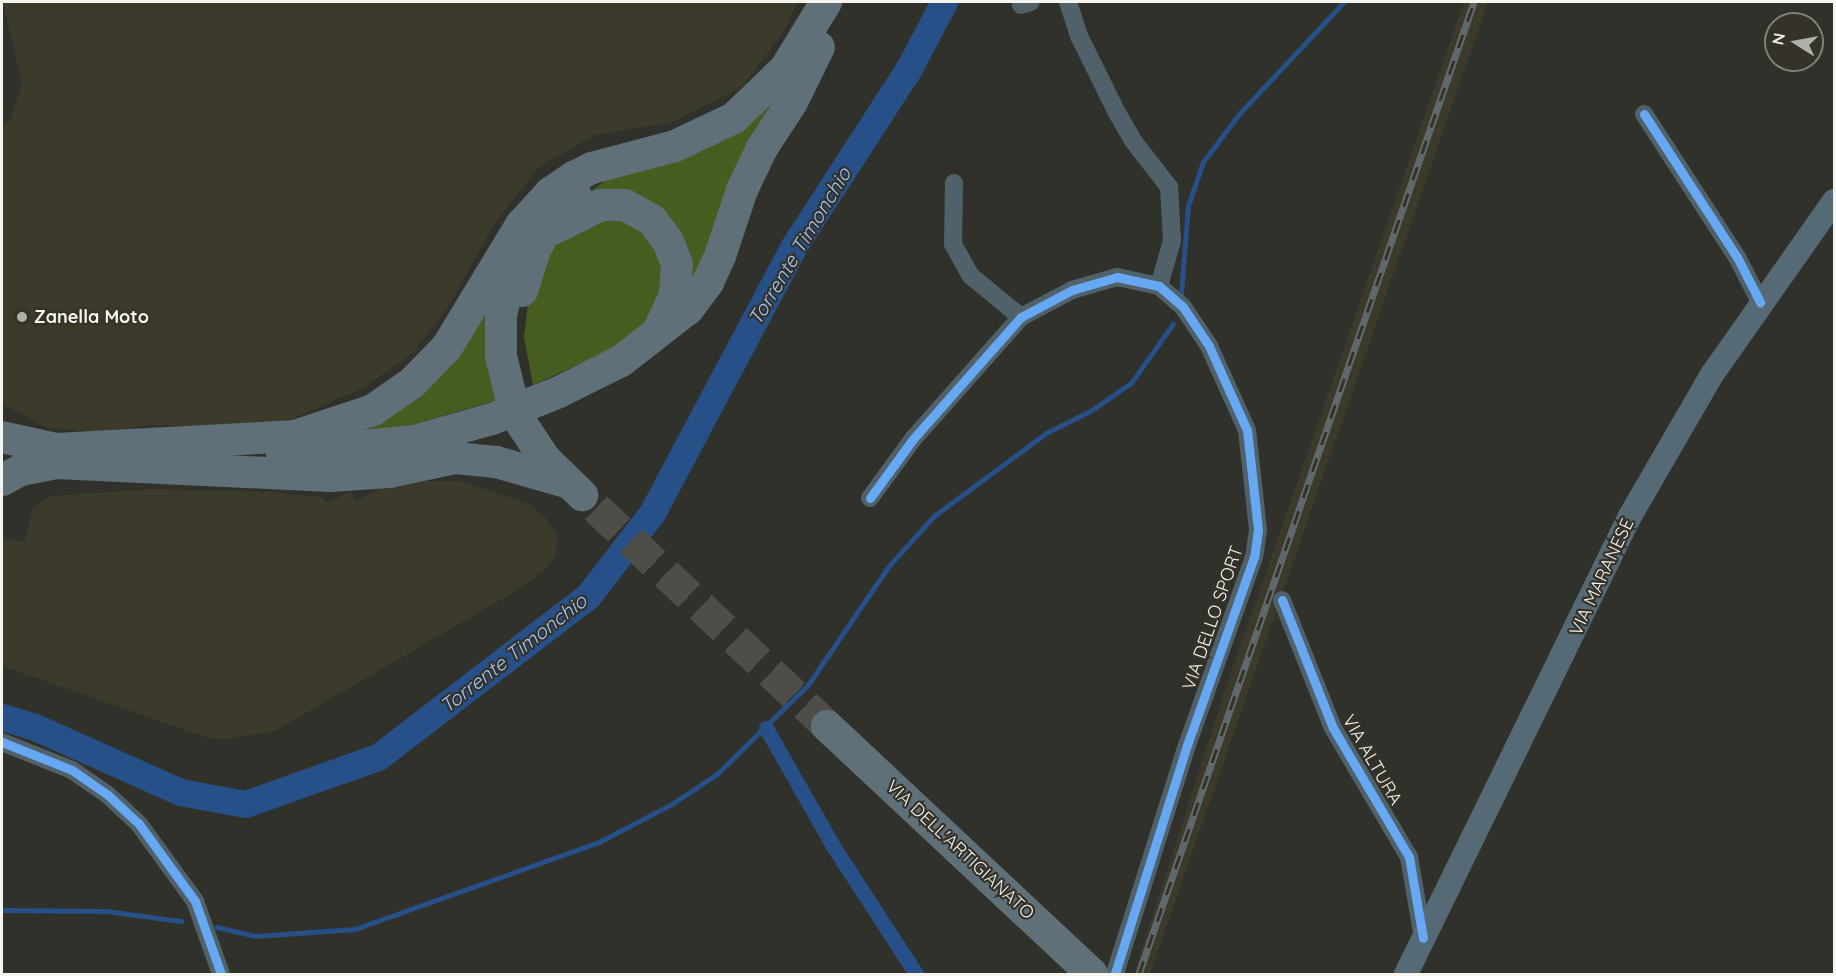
<!DOCTYPE html>
<style>
body{margin:0}
#map{position:relative;width:1836px;height:976px;overflow:hidden;background:#31312c;font-family:Quicksand,sans-serif}
div>[style]{position:absolute}
[style*='--x']{left:calc(var(--x)*1px);top:calc(var(--y)*1px);width:calc(var(--w)*1px);rotate:calc(var(--a)*1deg)}
.built>*{inset:0;background:#3b3a2b}
.green>*{inset:0;background:#475c1f}
.stream>*{height:4.5px;margin:-2.25px;padding:0 2.25px;transform-origin:2.25px;border-radius:2.25px;background:#275088}
.canal>*{height:15px;margin:-7.5px;padding:0 7.5px;transform-origin:7.5px;border-radius:7.5px;background:#275088}
.river>*{height:27px;margin:-13.5px;padding:0 13.5px;transform-origin:13.5px;border-radius:13.5px;background:#275088}
.highway-tunnel>*{height:32px;margin-top:-16px;transform-origin:0;background:repeating-linear-gradient(90deg,#4e4e49 0 32px,transparent 0 48px)}
.street>*{height:18px;margin:-9px;padding:0 9px;transform-origin:9px;border-radius:9px;background:#50616a}
.secondary>*{height:24px;margin:-12px;padding:0 12px;transform-origin:12px;border-radius:12px;background:#556a75}
.highway>*{height:32px;margin:-16px;padding:0 16px;transform-origin:16px;border-radius:16px;background:#5f7078}
.rail>*{height:7px;margin-top:-3.5px;transform-origin:0;background:repeating-linear-gradient(90deg,#343229 0 14px,#626b6f 0 28px);box-sizing:border-box;border-block:2px solid #626b6f}
.highway-bridge>*{height:32px;margin:-16px;padding:0 16px;transform-origin:16px;border-radius:16px;background:#5f7078}
.cycleway>*{height:9px;margin:-4.5px;padding:0 4.5px;transform-origin:4.5px;border-radius:4.5px;background:#66a8f1}
.dots>*{width:16px;height:16px;translate:-50% -50%;box-sizing:border-box;border:3px solid #343229;border-radius:50%}
span{translate:-50% -50%;white-space:nowrap;text-align:center;line-height:1.15;-webkit-text-stroke:4.5px #343229;paint-order:stroke}
.poi-label{font-size:18px;color:#f5f4ee;font-weight:700}
.left{translate:0 -50%;text-align:left}
.street-label{font-size:18px;color:#f5f4ee}
.water-label{font-size:20px;color:#a1c7fc;font-style:italic}
.frame{position:absolute;inset:0;border:3px solid #f5f4ee;pointer-events:none}
.north{position:absolute;left:1764px;top:12px;width:60px;height:60px;box-sizing:border-box;background:#343229;border:2px solid #818078;border-radius:50%;rotate:281deg;font-size:16px;font-weight:700;line-height:24px;text-align:center;color:#f5f4ee}
.north::after{content:'';display:block;margin:auto;width:21px;height:27px;background:#b0b0aa;clip-path:polygon(50% 0,100% 100%,50% 72%,0 100%)}
</style>
<div id="map">
<div class="built">
<div style="clip-path:polygon(3px 2px,797px 2px,785px 30px,741px 88px,669px 123px,595px 135px,539px 167px,494px 224px,449px 306px,413px 353px,363px 388px,294px 418px,243px 427px,149px 425px,110px 432px,47px 428px,2px 404px,2px 125px,10px 120px,22px 85px)"></div>
<div style="clip-path:polygon(1464px 2px,1488px 2px,1150px 974px,1134px 974px,1223px 696px)"></div>
<div style="clip-path:polygon(423px 481px,461px 481px,529px 504px,546px 518px,557px 535px,556px 554px,548px 567px,524px 586px,275px 731px,229px 739px,208px 738px,2px 666px,2px 538px,25px 542px,32px 509px,50px 496px,151px 489px,272px 492px,322px 497px,328px 503px,350px 491px,357px 502px,376px 490px)"></div>
</div>
<div class="green">
<div style="clip-path:polygon(781px 94px,685px 299px,685px 257px,582px 197px,605px 181px)"></div>
<div style="clip-path:polygon(628px 216px,649px 229px,670px 273px,649px 324px,621px 345px,533px 385px,524px 337px,528px 304px,554px 244px,576px 225px)"></div>
<div style="clip-path:polygon(488px 311px,498px 400px,403px 427px,335px 435px,476px 328px)"></div>
</div>
<div class="stream">
<div style="--x:1181;--y:294;--w:88;--a:-85.5"></div>
<div style="--x:1188;--y:206;--w:46;--a:-71.2"></div>
<div style="--x:1203;--y:162;--w:61;--a:-52.9"></div>
<div style="--x:1240;--y:113;--w:152;--a:-46.9"></div>
<div style="--x:2;--y:910;--w:104;--a:0.6"></div>
<div style="--x:106;--y:911;--w:76;--a:7.6"></div>
<div style="--x:217;--y:927;--w:39;--a:13"></div>
<div style="--x:255;--y:936;--w:100;--a:-4"></div>
<div style="--x:355;--y:929;--w:259;--a:-19.6"></div>
<div style="--x:599;--y:842;--w:82;--a:-27.5"></div>
<div style="--x:672;--y:804;--w:54;--a:-33.7"></div>
<div style="--x:717;--y:774;--w:127;--a:-44.4"></div>
<div style="--x:808;--y:685;--w:144;--a:-55.8"></div>
<div style="--x:889;--y:566;--w:67;--a:-48"></div>
<div style="--x:934;--y:516;--w:139;--a:-36.5"></div>
<div style="--x:1046;--y:433;--w:51;--a:-26.6"></div>
<div style="--x:1092;--y:410;--w:47;--a:-34.7"></div>
<div style="--x:1131;--y:383;--w:72;--a:-54.6"></div>
</div>
<div class="canal">
<div style="--x:766;--y:728;--w:136;--a:60.4"></div>
<div style="--x:833;--y:846;--w:153;--a:57"></div>
</div>
<div class="river">
<div style="--x:2;--y:717;--w:34;--a:17"></div>
<div style="--x:35;--y:727;--w:159;--a:24.1"></div>
<div style="--x:180;--y:792;--w:66;--a:10.5"></div>
<div style="--x:245;--y:804;--w:141;--a:-19.5"></div>
<div style="--x:378;--y:757;--w:265;--a:-37.5"></div>
<div style="--x:588;--y:596;--w:105;--a:-52.4"></div>
<div style="--x:652;--y:513;--w:302;--a:-62"></div>
<div style="--x:794;--y:246;--w:210;--a:-57.1"></div>
<div style="--x:908;--y:70;--w:77;--a:-62.1"></div>
</div>
<div class="highway-tunnel">
<div style="--x:596;--y:508;--w:318;--a:43.3"></div>
</div>
<div class="street">
<div style="--x:1068;--y:2;--w:36;--a:72"></div>
<div style="--x:1079;--y:36;--w:84;--a:63.7"></div>
<div style="--x:1116;--y:111;--w:36;--a:60"></div>
<div style="--x:1134;--y:142;--w:57;--a:52.1"></div>
<div style="--x:1169;--y:187;--w:54;--a:86.8"></div>
<div style="--x:1172;--y:241;--w:47;--a:106.1"></div>
<div style="--x:1021;--y:5;--w:10;--a:-17"></div>
<div style="--x:1644;--y:114;--w:171;--a:57"></div>
<div style="--x:1737;--y:257;--w:51;--a:62.9"></div>
<div style="--x:954;--y:183;--w:61;--a:90.9"></div>
<div style="--x:953;--y:244;--w:37;--a:61"></div>
<div style="--x:971;--y:276;--w:65;--a:39.4"></div>
<div style="--x:870;--y:498;--w:73;--a:-53.9"></div>
<div style="--x:913;--y:439;--w:163;--a:-48.5"></div>
<div style="--x:1021;--y:317;--w:58;--a:-27.9"></div>
<div style="--x:1072;--y:290;--w:47;--a:-16.1"></div>
<div style="--x:1117;--y:277;--w:43;--a:12.1"></div>
<div style="--x:1159;--y:286;--w:32;--a:41"></div>
<div style="--x:1183;--y:307;--w:47;--a:56.3"></div>
<div style="--x:1209;--y:346;--w:92;--a:65.7"></div>
<div style="--x:1247;--y:430;--w:101;--a:83.7"></div>
<div style="--x:1258;--y:530;--w:27;--a:98"></div>
<div style="--x:1254;--y:557;--w:200;--a:109.6"></div>
<div style="--x:1187;--y:745;--w:240;--a:107.5"></div>
<div style="--x:1282;--y:600;--w:138;--a:68.3"></div>
<div style="--x:1333;--y:728;--w:150;--a:59.5"></div>
<div style="--x:1409;--y:857;--w:82;--a:80.2"></div>
<div style="--x:2;--y:742;--w:75;--a:21.8"></div>
<div style="--x:72;--y:770;--w:44;--a:34.8"></div>
<div style="--x:108;--y:795;--w:42;--a:43.1"></div>
<div style="--x:139;--y:824;--w:95;--a:54"></div>
<div style="--x:195;--y:901;--w:77;--a:70.4"></div>
</div>
<div class="secondary">
<div style="--x:1406;--y:974;--w:510;--a:-63.94"></div>
<div style="--x:1630;--y:516;--w:162;--a:-59.9"></div>
<div style="--x:1711;--y:376;--w:214;--a:-54.9"></div>
</div>
<div class="highway">
<div style="--x:560;--y:191;--w:20;--a:-45"></div>
<div style="--x:574;--y:177;--w:20;--a:-27"></div>
<div style="--x:592;--y:168;--w:86;--a:-14.8"></div>
<div style="--x:675;--y:146;--w:65;--a:-25.4"></div>
<div style="--x:734;--y:118;--w:71;--a:-43.9"></div>
<div style="--x:785;--y:69;--w:79;--a:-58.5"></div>
<div style="--x:553;--y:229;--w:54;--a:-26.6"></div>
<div style="--x:601;--y:205;--w:24;--a:0"></div>
<div style="--x:625;--y:205;--w:31;--a:29"></div>
<div style="--x:652;--y:220;--w:26;--a:53"></div>
<div style="--x:668;--y:241;--w:25;--a:69"></div>
<div style="--x:677;--y:264;--w:31;--a:94"></div>
<div style="--x:675;--y:295;--w:38;--a:115"></div>
<div style="--x:515;--y:260;--w:57;--a:104.3"></div>
<div style="--x:501;--y:315;--w:41;--a:90"></div>
<div style="--x:501;--y:356;--w:60;--a:76.4"></div>
<div style="--x:515;--y:414;--w:54;--a:56.3"></div>
<div style="--x:545;--y:459;--w:52;--a:44.2"></div>
<div style="--x:522;--y:291;--w:43;--a:-72.4"></div>
<div style="--x:535;--y:250;--w:40;--a:-62"></div>
<div style="--x:554;--y:215;--w:30;--a:-45"></div>
<div style="--x:559;--y:392;--w:69;--a:-26.6"></div>
<div style="--x:621;--y:361;--w:85;--a:-37.8"></div>
<div style="--x:688;--y:309;--w:34;--a:-53"></div>
<div style="--x:708;--y:282;--w:29;--a:-65"></div>
<div style="--x:720;--y:256;--w:70;--a:-71.6"></div>
<div style="--x:742;--y:190;--w:47;--a:-64.5"></div>
<div style="--x:762;--y:148;--w:55;--a:-56.9"></div>
<div style="--x:792;--y:102;--w:61;--a:-63.9"></div>
<div style="--x:2;--y:437;--w:55;--a:12.5"></div>
<div style="--x:56;--y:449;--w:239;--a:-3.1"></div>
<div style="--x:295;--y:436;--w:82;--a:-18.4"></div>
<div style="--x:373;--y:410;--w:47;--a:-34.7"></div>
<div style="--x:412;--y:383;--w:50;--a:-45.8"></div>
<div style="--x:447;--y:347;--w:143;--a:-58.8"></div>
<div style="--x:521;--y:225;--w:43;--a:-47.8"></div>
<div style="--x:550;--y:193;--w:29;--a:-34"></div>
<div style="--x:282;--y:454;--w:133;--a:-5.6"></div>
<div style="--x:414;--y:441;--w:81;--a:-15.8"></div>
<div style="--x:2;--y:480;--w:21;--a:-28"></div>
<div style="--x:21;--y:470;--w:36;--a:-11"></div>
<div style="--x:56;--y:463;--w:274;--a:2.7"></div>
<div style="--x:330;--y:476;--w:59;--a:-3.9"></div>
<div style="--x:389;--y:472;--w:67;--a:-12"></div>
<div style="--x:455;--y:458;--w:41;--a:5.6"></div>
<div style="--x:496;--y:462;--w:73;--a:15.9"></div>
<div style="--x:827;--y:726;--w:363;--a:43.1"></div>
</div>
<div class="rail">
<div style="--x:1139;--y:974;--w:1028;--a:-70.98"></div>
</div>
<div class="highway-bridge">
<div style="--x:492;--y:419;--w:72;--a:-21.9"></div>
</div>
<div class="cycleway">
<div style="--x:1644;--y:114;--w:171;--a:57"></div>
<div style="--x:1737;--y:257;--w:51;--a:62.9"></div>
<div style="--x:870;--y:498;--w:73;--a:-53.9"></div>
<div style="--x:913;--y:439;--w:163;--a:-48.5"></div>
<div style="--x:1021;--y:317;--w:58;--a:-27.9"></div>
<div style="--x:1072;--y:290;--w:47;--a:-16.1"></div>
<div style="--x:1117;--y:277;--w:43;--a:12.1"></div>
<div style="--x:1159;--y:286;--w:32;--a:41"></div>
<div style="--x:1183;--y:307;--w:47;--a:56.3"></div>
<div style="--x:1209;--y:346;--w:92;--a:65.7"></div>
<div style="--x:1247;--y:430;--w:101;--a:83.7"></div>
<div style="--x:1258;--y:530;--w:27;--a:98"></div>
<div style="--x:1254;--y:557;--w:200;--a:109.6"></div>
<div style="--x:1187;--y:745;--w:240;--a:107.5"></div>
<div style="--x:1282;--y:600;--w:138;--a:68.3"></div>
<div style="--x:1333;--y:728;--w:150;--a:59.5"></div>
<div style="--x:1409;--y:857;--w:82;--a:80.2"></div>
<div style="--x:2;--y:742;--w:75;--a:21.8"></div>
<div style="--x:72;--y:770;--w:44;--a:34.8"></div>
<div style="--x:108;--y:795;--w:42;--a:43.1"></div>
<div style="--x:139;--y:824;--w:95;--a:54"></div>
<div style="--x:195;--y:901;--w:77;--a:70.4"></div>
</div>
<div class="dots">
<div style="left:22px;top:317px;background:#b0b0aa"></div>
</div>
<div class="poi-label">
<span class="left" style="left:34px;top:317px">Zanella Moto</span>
</div>
<div class="street-label">
<span style="left:1602px;top:577px;rotate:-65deg">VIA MARANESE</span>
<span style="left:1213px;top:618px;rotate:-71deg">VIA DELLO SPORT</span>
<span style="left:1372px;top:760px;rotate:60deg">VIA ALTURA</span>
<span style="left:960px;top:850px;rotate:43deg">VIA DELL'ARTIGIANATO</span>
</div>
<div class="water-label">
<span style="left:799px;top:246px;rotate:-59deg">Torrente Timonchio</span>
<span style="left:513px;top:653px;rotate:-38deg">Torrente Timonchio</span>
</div>
<div class="frame"></div>
<div class="north">N</div>
</div>
